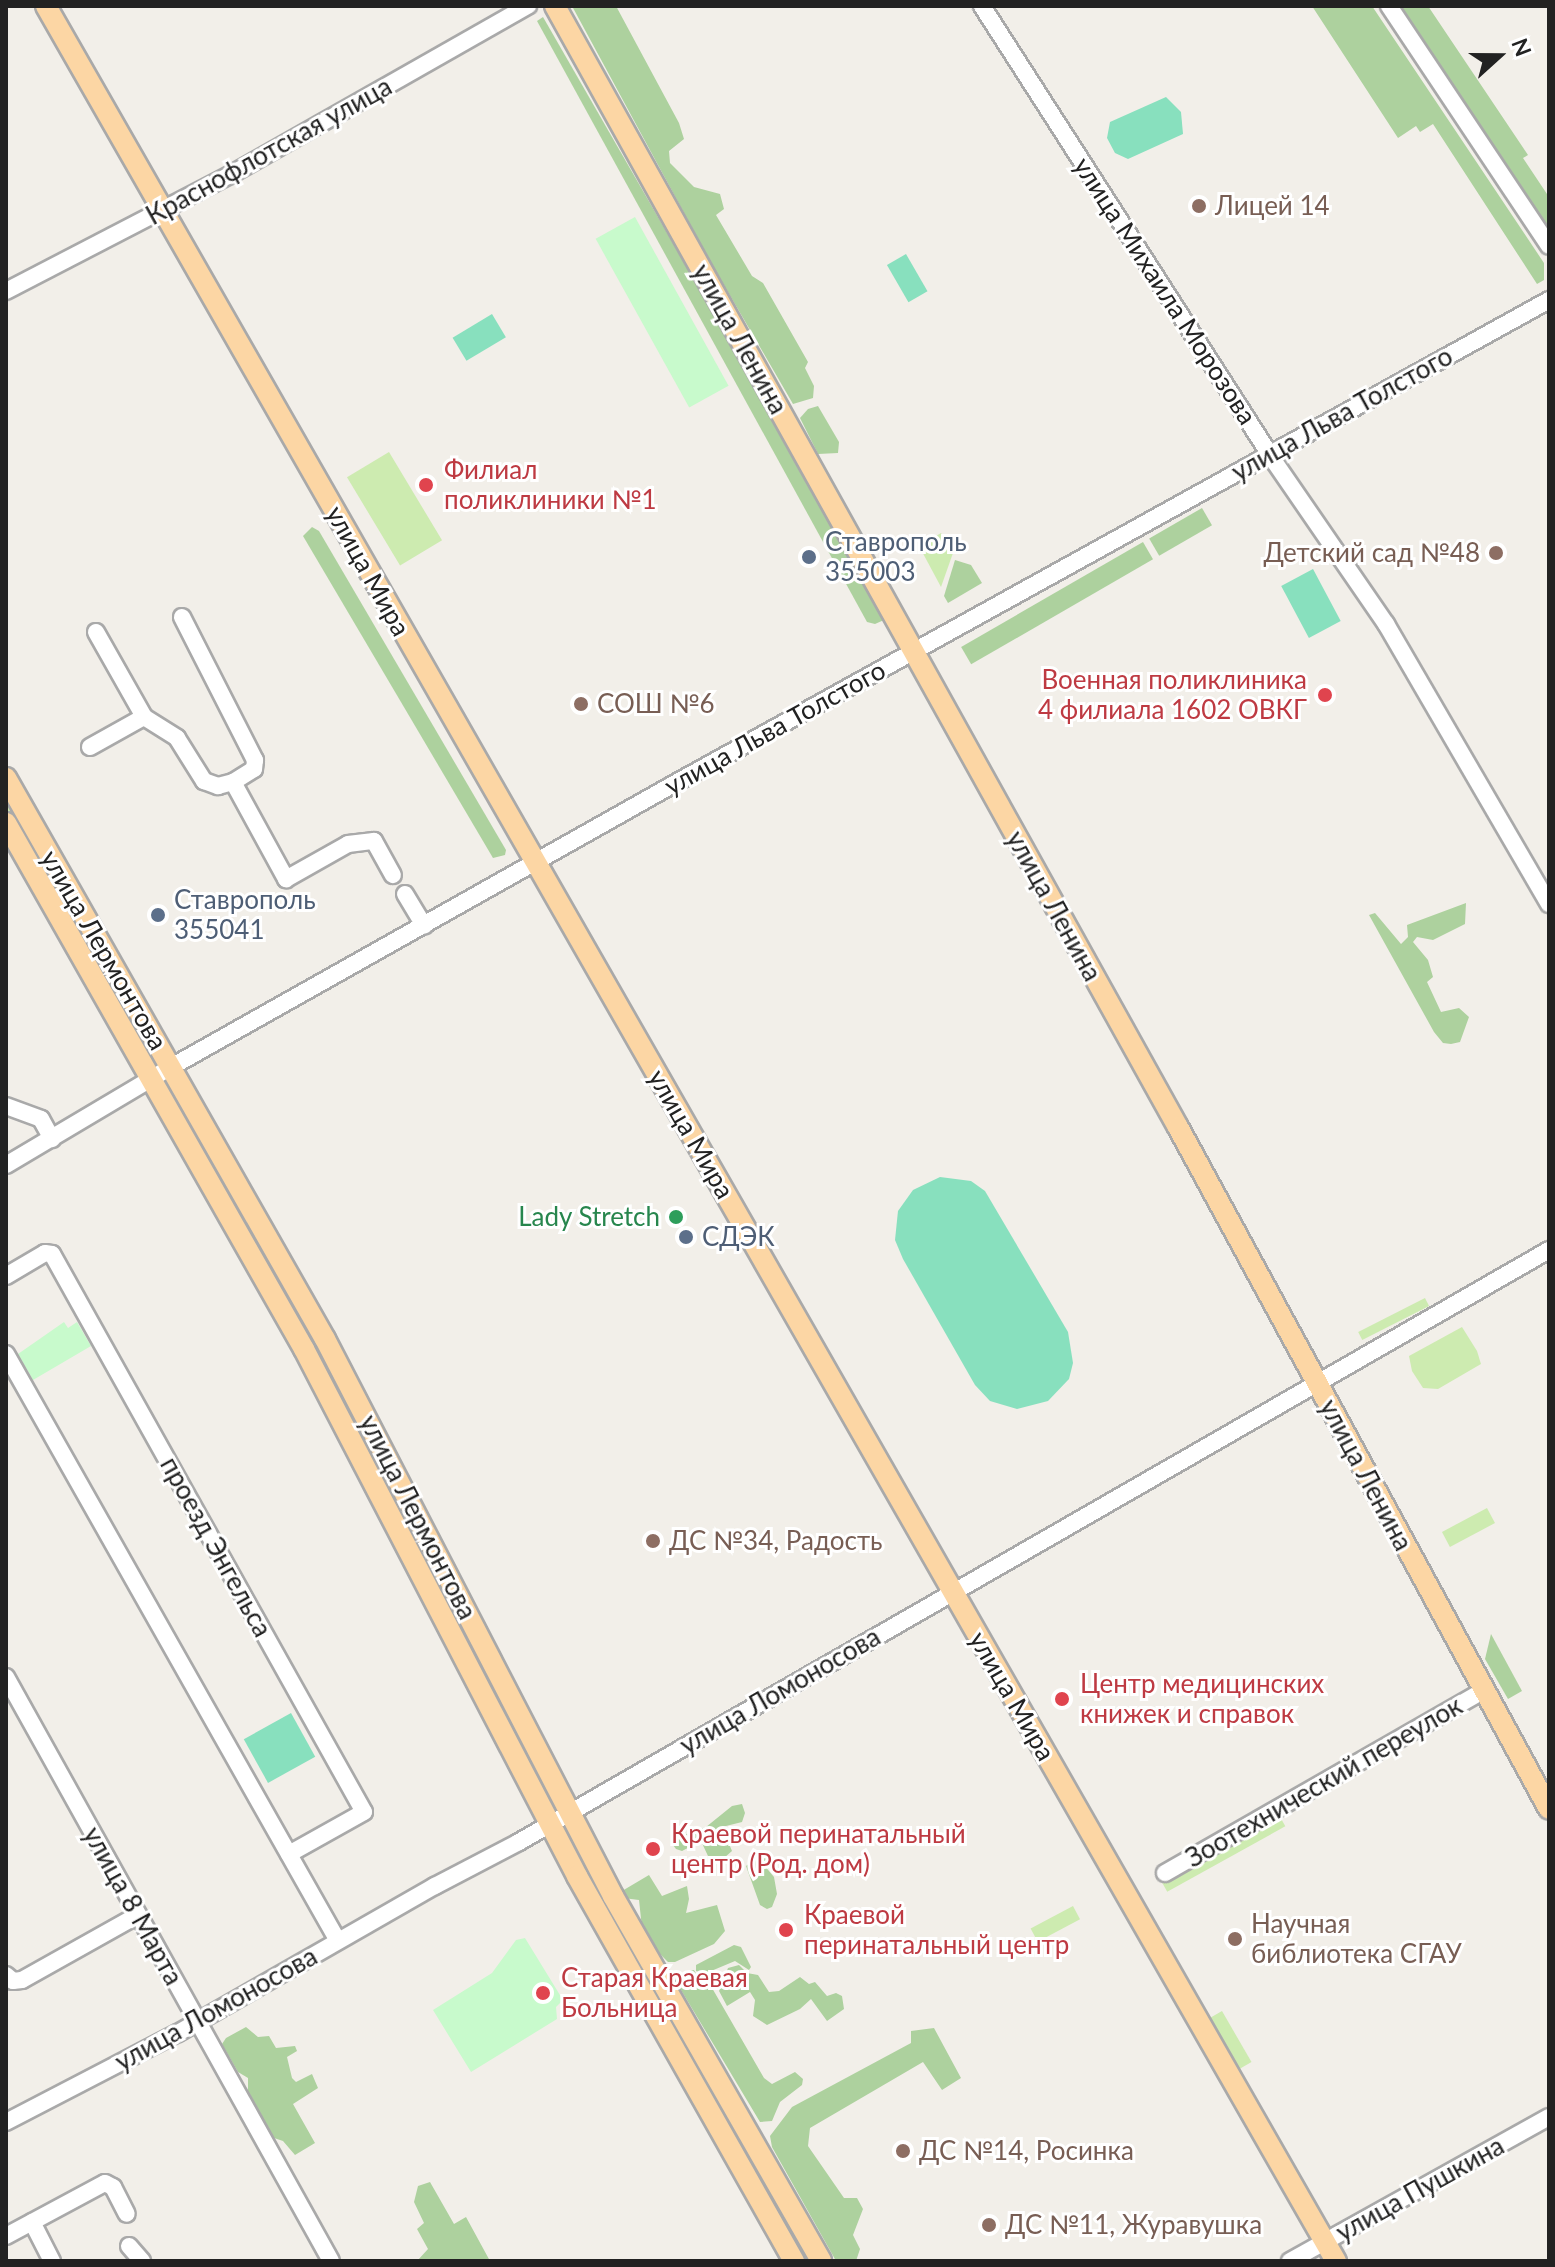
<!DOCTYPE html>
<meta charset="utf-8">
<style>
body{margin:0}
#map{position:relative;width:1555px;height:2267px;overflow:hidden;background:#f2efe9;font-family:Lato,sans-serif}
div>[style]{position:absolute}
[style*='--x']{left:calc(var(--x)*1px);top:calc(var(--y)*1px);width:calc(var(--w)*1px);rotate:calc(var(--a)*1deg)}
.grass>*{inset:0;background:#cdebb0;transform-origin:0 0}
.forest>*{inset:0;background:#add19e;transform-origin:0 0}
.park>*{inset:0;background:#c8facc;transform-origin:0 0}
.pitch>*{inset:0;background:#88e0be;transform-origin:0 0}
.roads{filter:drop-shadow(2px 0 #a9a9a9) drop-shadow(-2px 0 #a9a9a9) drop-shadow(0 2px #a9a9a9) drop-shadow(0 -2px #a9a9a9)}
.minor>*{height:16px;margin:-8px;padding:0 8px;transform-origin:8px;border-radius:8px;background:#fff}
.major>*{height:20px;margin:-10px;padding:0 10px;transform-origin:10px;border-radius:10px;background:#fcd6a4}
.dots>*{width:22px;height:22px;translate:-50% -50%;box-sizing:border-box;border:4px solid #fff;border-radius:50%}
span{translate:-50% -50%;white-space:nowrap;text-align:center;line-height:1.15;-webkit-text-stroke:6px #fff;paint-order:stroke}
.street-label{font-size:26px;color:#222}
.education-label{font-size:26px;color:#785e54}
.left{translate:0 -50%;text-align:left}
.right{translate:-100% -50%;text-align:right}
.health-label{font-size:26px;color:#be3a42}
.service-label{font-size:26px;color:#4e5e75}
.leisure-label{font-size:26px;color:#27864d}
.frame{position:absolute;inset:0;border:8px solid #222;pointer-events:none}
.north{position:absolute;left:1459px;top:16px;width:80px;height:80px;-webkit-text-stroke:6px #fff;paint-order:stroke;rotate:69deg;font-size:22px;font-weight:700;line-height:32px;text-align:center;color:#222}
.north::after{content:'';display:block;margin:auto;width:28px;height:36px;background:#222;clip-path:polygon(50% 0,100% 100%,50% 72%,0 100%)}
</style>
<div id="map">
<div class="grass">
<div style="left:389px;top:452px;width:103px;height:49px;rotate:59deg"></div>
<div style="clip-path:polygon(941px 533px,953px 553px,941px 587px,919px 546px)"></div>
<div style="clip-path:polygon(6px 794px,157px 1060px,156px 1062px,151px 1063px,6px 808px)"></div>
<div style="clip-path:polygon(168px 1082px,317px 1342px,551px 1798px,548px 1800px,165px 1084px)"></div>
<div style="left:1425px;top:1298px;width:9px;height:75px;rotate:63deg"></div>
<div style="clip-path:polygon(1462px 1327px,1477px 1351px,1481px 1364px,1438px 1389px,1423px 1388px,1412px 1371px,1409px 1356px)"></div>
<div style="left:1487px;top:1508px;width:17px;height:51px;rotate:62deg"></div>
<div style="left:1279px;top:1815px;width:13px;height:135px;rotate:61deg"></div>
<div style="clip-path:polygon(570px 1834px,811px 2261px,805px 2261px,601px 1902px,566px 1836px)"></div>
<div style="left:1073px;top:1906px;width:15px;height:48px;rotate:62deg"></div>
<div style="left:1222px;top:2011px;width:59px;height:18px;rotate:60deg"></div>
</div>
<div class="forest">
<div style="clip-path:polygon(572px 6px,616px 6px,679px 123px,684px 139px,669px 151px,670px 163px,694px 187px,720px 194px,724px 209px,716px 215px,752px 276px,763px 283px,808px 362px,805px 368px,814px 386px,813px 398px,793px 404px,710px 261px)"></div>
<div style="clip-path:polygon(1312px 6px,1372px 6px,1544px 263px,1544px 280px,1537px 284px,1433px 124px,1420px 132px,1416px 126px,1398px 138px)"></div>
<div style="clip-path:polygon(1392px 6px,1428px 6px,1528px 155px,1523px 158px,1549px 197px,1549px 242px)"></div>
<div style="clip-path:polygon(543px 17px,881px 605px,884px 620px,875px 624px,867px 622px,537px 21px)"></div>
<div style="clip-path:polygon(818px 406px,839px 442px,838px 453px,818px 454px,800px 418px,808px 409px)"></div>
<div style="left:1202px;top:508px;width:20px;height:61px;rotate:60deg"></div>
<div style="clip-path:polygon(312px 527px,319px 531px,506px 850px,505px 855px,493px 858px,303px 536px)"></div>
<div style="left:1143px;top:542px;width:20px;height:210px;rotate:60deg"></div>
<div style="clip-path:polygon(955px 560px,971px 565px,982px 583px,948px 603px,944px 596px)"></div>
<div style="clip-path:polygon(1466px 903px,1465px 924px,1433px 940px,1417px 937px,1413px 942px,1428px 960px,1433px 977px,1427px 982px,1441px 1012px,1459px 1008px,1469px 1017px,1460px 1042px,1451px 1044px,1443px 1043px,1434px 1032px,1369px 915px,1375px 913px,1401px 944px,1408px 937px,1407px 925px)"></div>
<div style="clip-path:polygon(1491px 1634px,1522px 1691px,1508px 1699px,1485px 1659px)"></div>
<div style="clip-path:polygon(742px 1804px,745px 1813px,742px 1822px,722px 1827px,732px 1851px,724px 1858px,708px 1856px,701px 1841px,682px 1851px,676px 1849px,673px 1845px,678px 1837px,706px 1827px,732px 1806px)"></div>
<div style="clip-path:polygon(763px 1852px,767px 1855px,764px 1865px,774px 1877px,777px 1894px,772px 1907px,767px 1909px,760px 1905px,746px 1866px)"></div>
<div style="clip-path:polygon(649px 1875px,662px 1896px,687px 1886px,689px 1899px,686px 1913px,717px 1905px,725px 1931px,714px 1944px,675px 1962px,668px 1962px,654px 1948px,642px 1928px,639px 1900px,623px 1898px,622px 1891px)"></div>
<div style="clip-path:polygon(734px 1945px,741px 1947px,751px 1967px,749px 1970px,735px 1961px,704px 1974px,696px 1971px,696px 1965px)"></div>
<div style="clip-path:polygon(739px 1965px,747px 1973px,758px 1975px,769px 1992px,779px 1991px,800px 1977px,809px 1984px,815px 1982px,827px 1996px,836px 1993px,842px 1996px,844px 2009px,827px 2021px,811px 1999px,800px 2009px,767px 2025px,753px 2016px,755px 2000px,750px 1992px,727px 2006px,719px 1991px,728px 1968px)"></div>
<div style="clip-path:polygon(694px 1970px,700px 1981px,708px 1981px,764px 2078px,772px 2084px,795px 2072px,803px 2079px,802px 2085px,780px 2102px,772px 2121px,760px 2122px,678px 1985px,686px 1971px)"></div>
<div style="clip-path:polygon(246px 2027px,258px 2037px,269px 2036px,276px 2048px,295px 2046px,297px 2051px,287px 2057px,292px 2078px,296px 2082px,312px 2074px,318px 2088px,293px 2104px,315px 2143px,295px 2155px,283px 2141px,274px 2138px,248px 2091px,248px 2078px,238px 2072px,222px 2044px,226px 2038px)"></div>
<div style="clip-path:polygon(934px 2028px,961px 2078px,942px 2090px,923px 2062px,810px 2128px,808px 2146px,844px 2198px,857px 2198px,863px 2209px,853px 2235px,860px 2249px,856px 2261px,836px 2261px,772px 2147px,770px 2136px,792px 2107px,911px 2043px,911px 2031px)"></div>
<div style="clip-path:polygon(430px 2182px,454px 2224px,466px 2217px,490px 2261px,417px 2261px,428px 2249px,417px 2229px,424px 2223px,414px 2202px,418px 2186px)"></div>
</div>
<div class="park">
<div style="left:635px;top:217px;width:193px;height:45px;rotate:61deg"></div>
<div style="clip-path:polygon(64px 1322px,68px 1328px,77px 1322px,91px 1346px,33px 1380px,18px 1354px)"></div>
<div style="clip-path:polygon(525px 1938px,563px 2000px,556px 2007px,557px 2019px,471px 2072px,433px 2010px,492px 1973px,516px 1940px)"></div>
</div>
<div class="pitch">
<div style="clip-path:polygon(1166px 97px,1181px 112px,1183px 134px,1128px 159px,1115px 153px,1107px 138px,1110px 122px)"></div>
<div style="left:906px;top:254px;width:43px;height:22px;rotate:60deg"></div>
<div style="left:492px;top:314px;width:27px;height:46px;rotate:59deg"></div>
<div style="left:1313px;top:569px;width:59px;height:36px;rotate:62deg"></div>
<div style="clip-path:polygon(940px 1177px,971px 1181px,985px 1191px,1068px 1332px,1073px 1363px,1069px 1379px,1048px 1401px,1017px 1409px,990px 1401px,975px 1385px,903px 1259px,895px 1240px,898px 1211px,913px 1190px)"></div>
<div style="left:291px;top:1713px;width:50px;height:54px;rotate:61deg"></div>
</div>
<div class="roads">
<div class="minor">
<div style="--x:982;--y:6;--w:541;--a:57.31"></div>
<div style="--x:1274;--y:461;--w:198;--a:55.5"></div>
<div style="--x:1386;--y:624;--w:324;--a:59.8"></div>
<div style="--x:1389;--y:6;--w:288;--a:56.3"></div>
<div style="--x:6;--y:291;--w:252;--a:-27.4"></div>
<div style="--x:230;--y:175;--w:343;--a:-29.6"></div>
<div style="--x:182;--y:617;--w:161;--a:63"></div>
<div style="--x:255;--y:760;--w:9;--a:96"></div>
<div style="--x:254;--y:769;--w:25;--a:148"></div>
<div style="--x:233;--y:782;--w:111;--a:61.3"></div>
<div style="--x:286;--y:879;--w:71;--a:-29.4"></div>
<div style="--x:348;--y:844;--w:26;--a:-7"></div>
<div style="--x:374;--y:841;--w:39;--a:61"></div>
<div style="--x:96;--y:632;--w:98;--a:60.5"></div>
<div style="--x:144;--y:717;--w:39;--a:32"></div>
<div style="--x:177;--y:738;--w:51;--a:57.9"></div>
<div style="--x:204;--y:781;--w:15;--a:20"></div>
<div style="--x:218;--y:786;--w:16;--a:-15"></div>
<div style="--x:90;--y:747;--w:62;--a:-29.1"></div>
<div style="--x:405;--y:894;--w:37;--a:59"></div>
<div style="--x:6;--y:1106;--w:37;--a:20"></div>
<div style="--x:41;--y:1119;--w:23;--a:61"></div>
<div style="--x:6;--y:1165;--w:192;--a:-30.7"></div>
<div style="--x:171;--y:1067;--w:575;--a:-29.37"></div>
<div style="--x:672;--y:785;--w:1002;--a:-28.94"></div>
<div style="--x:6;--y:1276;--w:45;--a:-30.5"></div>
<div style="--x:45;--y:1253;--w:7;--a:8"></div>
<div style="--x:52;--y:1254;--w:639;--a:60.79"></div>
<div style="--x:364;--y:1812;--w:86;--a:150.8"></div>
<div style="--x:6;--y:1354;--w:674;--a:60.51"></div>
<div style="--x:6;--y:1677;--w:668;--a:60.9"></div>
<div style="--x:1165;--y:1873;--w:366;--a:-29.8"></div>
<div style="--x:6;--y:1975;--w:9;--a:41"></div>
<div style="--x:13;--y:1981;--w:9;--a:-6"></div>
<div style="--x:22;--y:1980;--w:133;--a:-29.3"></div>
<div style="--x:6;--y:2122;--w:194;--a:-27.4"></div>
<div style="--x:178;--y:2033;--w:296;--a:-29.8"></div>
<div style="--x:435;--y:1886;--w:95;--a:-27.6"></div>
<div style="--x:519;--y:1842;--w:1188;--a:-29.89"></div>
<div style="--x:32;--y:2222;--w:44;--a:62.9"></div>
<div style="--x:6;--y:2236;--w:112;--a:-28.2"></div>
<div style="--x:105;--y:2183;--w:9;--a:27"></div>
<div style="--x:113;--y:2187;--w:30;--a:63"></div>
<div style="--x:129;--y:2246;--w:20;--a:49"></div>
<div style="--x:1290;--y:2261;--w:296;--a:-29.1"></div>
</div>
<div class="major">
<div style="--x:46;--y:6;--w:2598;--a:60.23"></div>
<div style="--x:555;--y:6;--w:1282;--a:60.94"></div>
<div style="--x:1178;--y:1127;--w:776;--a:61.45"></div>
<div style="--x:6;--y:778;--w:645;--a:60.38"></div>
<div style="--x:325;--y:1339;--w:627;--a:62.66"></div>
<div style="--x:613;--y:1896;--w:420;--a:60.3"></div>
<div style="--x:6;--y:823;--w:605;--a:60.47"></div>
<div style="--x:304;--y:1349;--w:594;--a:62.61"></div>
<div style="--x:577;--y:1876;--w:442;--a:60.6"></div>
</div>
</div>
<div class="dots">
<div style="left:1199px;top:206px;background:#8d6e63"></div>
<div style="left:426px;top:485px;background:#e0444e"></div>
<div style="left:1496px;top:553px;background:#8d6e63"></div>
<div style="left:809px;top:557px;background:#5c6f8a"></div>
<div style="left:1325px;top:695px;background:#e0444e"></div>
<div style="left:581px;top:704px;background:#8d6e63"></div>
<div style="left:158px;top:915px;background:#5c6f8a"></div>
<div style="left:676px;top:1217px;background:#2e9e5b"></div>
<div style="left:686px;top:1237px;background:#5c6f8a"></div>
<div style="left:653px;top:1541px;background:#8d6e63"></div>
<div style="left:1062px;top:1699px;background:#e0444e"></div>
<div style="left:653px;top:1849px;background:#e0444e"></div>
<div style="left:786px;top:1930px;background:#e0444e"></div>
<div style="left:1235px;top:1939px;background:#8d6e63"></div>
<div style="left:543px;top:1993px;background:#e0444e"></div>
<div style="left:903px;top:2151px;background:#8d6e63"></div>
<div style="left:989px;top:2225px;background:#8d6e63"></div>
</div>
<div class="street-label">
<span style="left:269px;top:151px;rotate:-29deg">Краснофлотская улица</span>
<span style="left:1165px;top:291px;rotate:57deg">улица Михаила Морозова</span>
<span style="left:740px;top:339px;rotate:61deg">улица Ленина</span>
<span style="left:1342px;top:414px;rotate:-29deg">улица Льва Толстого</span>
<span style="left:368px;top:571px;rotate:61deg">улица Мира</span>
<span style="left:775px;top:728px;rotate:-29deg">улица Льва Толстого</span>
<span style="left:1054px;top:906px;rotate:61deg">улица Ленина</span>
<span style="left:104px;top:950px;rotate:60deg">улица Лермонтова</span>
<span style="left:691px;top:1134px;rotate:60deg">улица Мира</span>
<span style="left:1366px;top:1475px;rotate:62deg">улица Ленина</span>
<span style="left:418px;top:1517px;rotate:63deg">улица Лермонтова</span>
<span style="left:216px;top:1547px;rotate:61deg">проезд Энгельса</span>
<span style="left:780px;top:1691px;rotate:-30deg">улица Ломоносова</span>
<span style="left:1012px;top:1696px;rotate:60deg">улица Мира</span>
<span style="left:1324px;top:1782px;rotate:-30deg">Зоотехнический переулок</span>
<span style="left:133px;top:1906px;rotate:61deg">улица 8 Марта</span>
<span style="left:216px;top:2009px;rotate:-29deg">улица Ломоносова</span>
<span style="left:1420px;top:2189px;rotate:-29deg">улица Пушкина</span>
</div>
<div class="education-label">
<span class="left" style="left:1215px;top:206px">Лицей 14</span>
<span class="right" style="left:1480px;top:553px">Детский сад №48</span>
<span class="left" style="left:597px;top:704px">СОШ №6</span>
<span class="left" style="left:669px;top:1541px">ДС №34, Радость</span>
<span class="left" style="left:1251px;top:1939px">Научная<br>библиотека СГАУ</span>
<span class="left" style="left:919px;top:2151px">ДС №14, Росинка</span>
<span class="left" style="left:1005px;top:2225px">ДС №11, Журавушка</span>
</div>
<div class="health-label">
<span class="left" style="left:444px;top:485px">Филиал<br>поликлиники №1</span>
<span class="right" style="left:1307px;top:695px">Военная поликлиника<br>4 филиала 1602 ОВКГ</span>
<span class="left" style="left:1080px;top:1699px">Центр медицинских<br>книжек и справок</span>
<span class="left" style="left:671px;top:1849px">Краевой перинатальный<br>центр (Род. дом)</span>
<span class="left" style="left:804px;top:1930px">Краевой<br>перинатальный центр</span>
<span class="left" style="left:561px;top:1993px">Старая Краевая<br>Больница</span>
</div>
<div class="service-label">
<span class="left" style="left:825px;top:557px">Ставрополь<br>355003</span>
<span class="left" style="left:174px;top:915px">Ставрополь<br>355041</span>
<span class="left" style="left:702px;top:1237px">СДЭК</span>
</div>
<div class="leisure-label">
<span class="right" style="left:660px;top:1217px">Lady Stretch</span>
</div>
<div class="frame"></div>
<div class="north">N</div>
</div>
